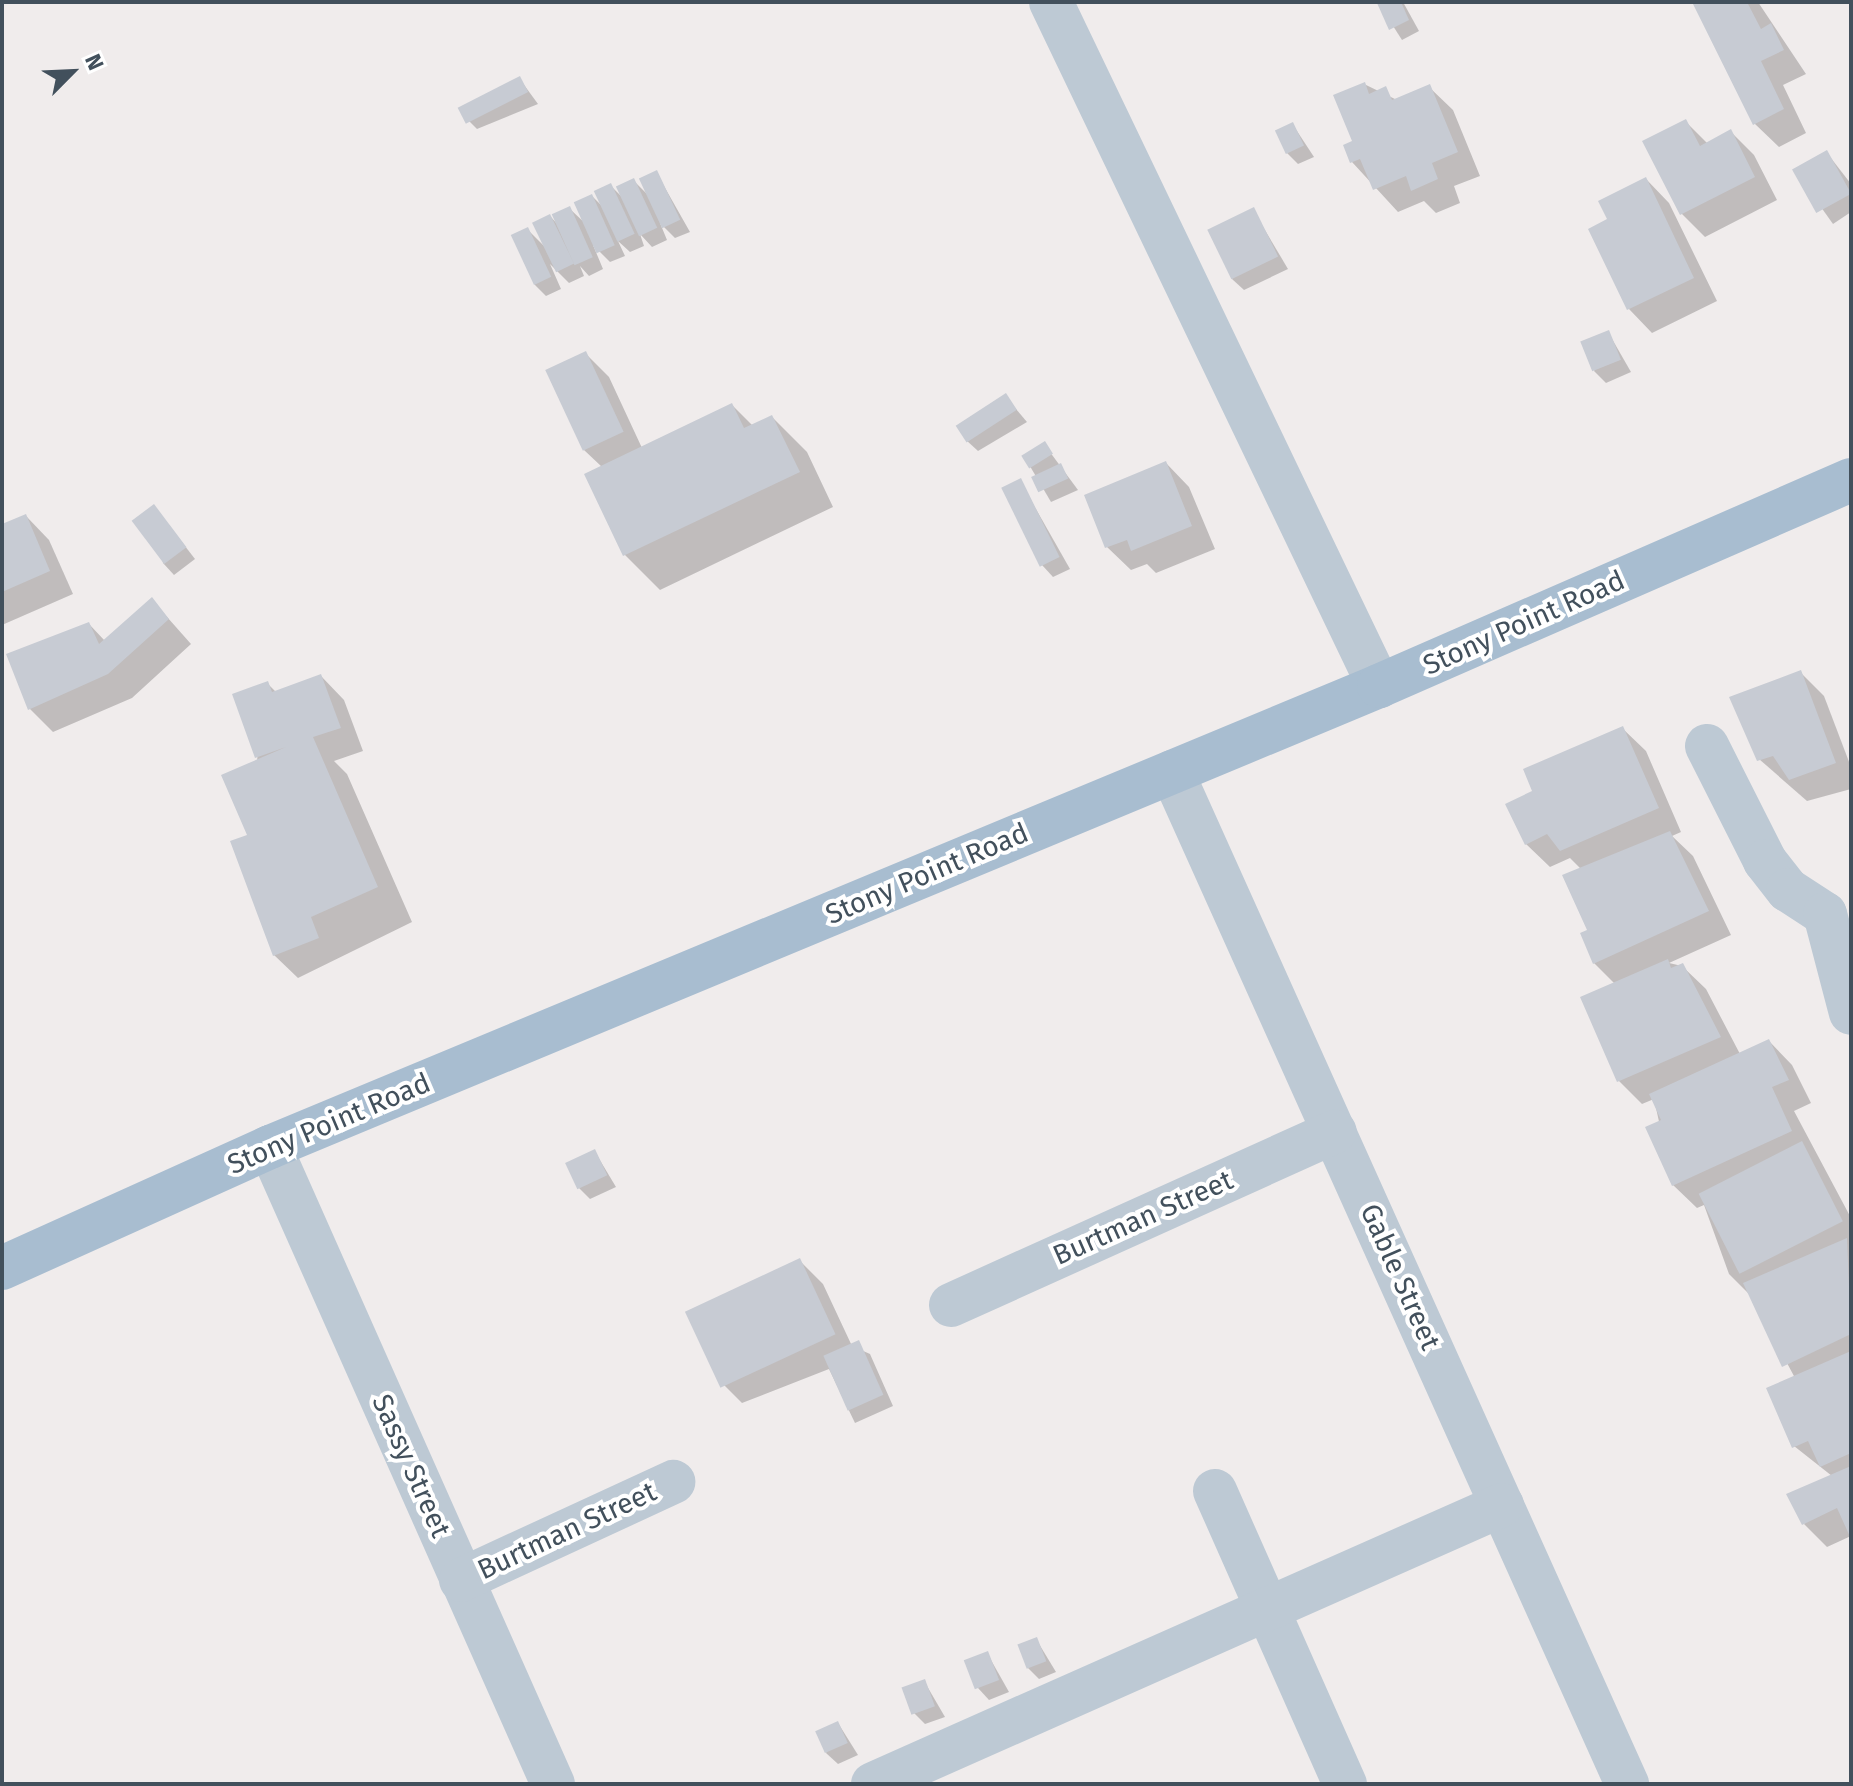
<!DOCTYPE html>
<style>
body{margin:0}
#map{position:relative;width:1853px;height:1786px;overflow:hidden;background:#f0ecec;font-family:"Fira Sans",sans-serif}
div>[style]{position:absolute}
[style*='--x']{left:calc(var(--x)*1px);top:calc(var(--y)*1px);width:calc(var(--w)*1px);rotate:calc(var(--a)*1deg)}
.shadow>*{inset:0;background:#0003}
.building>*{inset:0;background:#c7cbd3;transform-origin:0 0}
.minor>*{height:44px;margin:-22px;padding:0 22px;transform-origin:22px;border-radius:22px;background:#bdc9d4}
.major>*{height:44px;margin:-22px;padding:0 22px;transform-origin:22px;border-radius:22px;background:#a8bdd0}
span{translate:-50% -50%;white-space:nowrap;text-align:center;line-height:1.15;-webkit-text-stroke:8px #fff;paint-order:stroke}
.street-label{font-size:28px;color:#42505c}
.frame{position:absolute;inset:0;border:4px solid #42505c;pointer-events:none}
.north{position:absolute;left:32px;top:32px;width:80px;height:80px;-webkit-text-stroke:6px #fff;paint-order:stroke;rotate:66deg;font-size:22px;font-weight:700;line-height:32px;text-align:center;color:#42505c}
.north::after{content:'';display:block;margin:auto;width:28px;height:36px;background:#42505c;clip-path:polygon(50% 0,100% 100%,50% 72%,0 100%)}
</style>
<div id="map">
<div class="shadow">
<div style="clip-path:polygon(1403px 2px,1419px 31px,1402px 40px,1379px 4px)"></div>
<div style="clip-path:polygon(1695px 2px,1758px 2px,1806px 74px,1783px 85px,1806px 133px,1779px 147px,1755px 124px)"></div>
<div style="clip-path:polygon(519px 78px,538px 104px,477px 129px,465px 117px)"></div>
<div style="clip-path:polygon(1364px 84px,1397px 100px,1429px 87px,1453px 110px,1480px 176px,1454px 186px,1460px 203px,1436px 213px,1424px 201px,1398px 212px,1352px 162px)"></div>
<div style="clip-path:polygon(1685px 121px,1708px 144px,1731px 132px,1754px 155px,1777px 200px,1705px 237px,1681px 213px)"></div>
<div style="clip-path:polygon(1293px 125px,1314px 157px,1298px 164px,1287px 153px)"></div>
<div style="clip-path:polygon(1827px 153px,1851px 184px,1851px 212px,1833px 224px,1796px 172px)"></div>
<div style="clip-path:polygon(656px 172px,690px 232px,675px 238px,660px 223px,667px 240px,652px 247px,640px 234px,644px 246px,630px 252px,618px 241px,625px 256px,610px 262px,593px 245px,603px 269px,589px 276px,580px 266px,584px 276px,569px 283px,550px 264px,561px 289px,546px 296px,535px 285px,527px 229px,546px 248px,550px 216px,559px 226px,570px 209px,587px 225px,592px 196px,603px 207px,611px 186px,623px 198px,633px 180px,648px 195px)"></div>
<div style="clip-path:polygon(1646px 179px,1669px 203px,1717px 301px,1652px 333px,1629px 309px,1591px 230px,1610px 220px)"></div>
<div style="clip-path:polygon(1253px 210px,1288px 269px,1244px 290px,1232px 279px)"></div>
<div style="clip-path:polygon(1608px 332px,1631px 372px,1606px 383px,1594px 371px)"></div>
<div style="clip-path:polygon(585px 353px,609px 377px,642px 448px,732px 405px,753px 426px,772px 417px,807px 452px,833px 507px,660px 590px,625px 555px,602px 467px,584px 450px)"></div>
<div style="clip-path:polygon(1005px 396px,1027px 422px,978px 451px,966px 440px)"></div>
<div style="clip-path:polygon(1044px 444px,1078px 490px,1051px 502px,1024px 456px)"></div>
<div style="clip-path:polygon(1166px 463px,1189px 487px,1215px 549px,1156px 573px,1147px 564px,1131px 570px,1107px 547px)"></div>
<div style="clip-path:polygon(1020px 481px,1070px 569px,1053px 577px,1042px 565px)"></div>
<div style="clip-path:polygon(154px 506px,195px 559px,174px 575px,163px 563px)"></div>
<div style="clip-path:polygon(26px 516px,49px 540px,73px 594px,2px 625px,2px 526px)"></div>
<div style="clip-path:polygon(152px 600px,191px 644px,132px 698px,53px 732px,29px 708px,89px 624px,105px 641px)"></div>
<div style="clip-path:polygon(1800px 672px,1824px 696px,1851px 767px,1851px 789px,1807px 801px,1759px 759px)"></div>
<div style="clip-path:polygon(321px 676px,344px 700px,363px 751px,334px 761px,347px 774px,412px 922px,298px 978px,274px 955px,247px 838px,267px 683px,276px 692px)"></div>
<div style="clip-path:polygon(1622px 728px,1646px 751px,1681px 832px,1672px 836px,1693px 856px,1731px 935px,1669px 963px,1682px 966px,1706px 989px,1740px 1054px,1769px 1041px,1792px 1065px,1811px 1103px,1794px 1111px,1851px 1218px,1851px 1536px,1827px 1547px,1804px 1524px,1832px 1476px,1794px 1446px,1795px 1378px,1751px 1296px,1729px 1274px,1704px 1205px,1697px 1208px,1673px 1185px,1654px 1099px,1642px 1104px,1619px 1081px,1615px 984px,1594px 963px,1581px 869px,1570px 858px,1550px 867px,1526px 844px,1534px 792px)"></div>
<div style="clip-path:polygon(595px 1152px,616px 1187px,590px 1199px,578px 1187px)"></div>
<div style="clip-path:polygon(799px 1260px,823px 1284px,852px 1346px,870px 1354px,893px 1406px,855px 1423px,829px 1369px,742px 1403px,719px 1380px)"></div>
<div style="clip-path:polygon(1036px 1639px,1056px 1672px,1039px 1679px,1027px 1667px)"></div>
<div style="clip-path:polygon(987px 1653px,1009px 1692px,989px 1700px,978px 1688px)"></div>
<div style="clip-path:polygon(924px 1681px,945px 1717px,925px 1724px,914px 1713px)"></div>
<div style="clip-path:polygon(838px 1723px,858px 1755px,838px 1764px,826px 1753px)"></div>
</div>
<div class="building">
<div style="clip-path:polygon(1401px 2px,1409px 20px,1389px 30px,1377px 3px)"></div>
<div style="clip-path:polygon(1692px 2px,1747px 2px,1761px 29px,1771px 23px,1784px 50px,1761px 61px,1784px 109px,1753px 125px)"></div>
<div style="left:520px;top:76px;width:18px;height:70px;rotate:63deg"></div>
<div style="clip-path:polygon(1365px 82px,1369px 94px,1386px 86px,1392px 100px,1430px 84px,1458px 152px,1432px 163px,1438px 179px,1411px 191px,1406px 176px,1373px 190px,1360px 159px,1350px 163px,1343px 145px,1352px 141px,1333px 95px)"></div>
<div style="clip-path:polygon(1686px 119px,1700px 146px,1731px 129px,1755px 177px,1680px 215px,1642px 141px)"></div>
<div style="left:1293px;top:122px;width:26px;height:20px;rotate:65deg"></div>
<div style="left:1827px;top:150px;width:50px;height:40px;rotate:61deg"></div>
<div style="left:657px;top:170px;width:55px;height:20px;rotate:65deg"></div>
<div style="clip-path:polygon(1646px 177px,1694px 278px,1627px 310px,1588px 229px,1607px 219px,1598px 201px)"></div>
<div style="left:634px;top:178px;width:55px;height:20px;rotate:65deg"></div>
<div style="left:611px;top:183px;width:56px;height:19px;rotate:65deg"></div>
<div style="left:592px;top:194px;width:56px;height:20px;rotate:66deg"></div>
<div style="left:570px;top:206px;width:56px;height:20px;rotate:66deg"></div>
<div style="left:1254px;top:207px;width:55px;height:52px;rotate:64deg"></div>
<div style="left:550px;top:214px;width:55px;height:20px;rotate:64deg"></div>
<div style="left:528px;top:227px;width:55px;height:19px;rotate:65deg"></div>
<div style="left:1609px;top:330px;width:32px;height:31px;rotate:68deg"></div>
<div style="left:586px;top:351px;width:89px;height:45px;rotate:65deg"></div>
<div style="left:1006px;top:393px;width:20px;height:60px;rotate:57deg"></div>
<div style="clip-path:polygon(732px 403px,744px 428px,772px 415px,800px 472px,623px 556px,584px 474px)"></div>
<div style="left:1045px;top:441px;width:15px;height:28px;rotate:58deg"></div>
<div style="clip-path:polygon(1166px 461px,1192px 526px,1131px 551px,1127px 540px,1105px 548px,1084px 495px)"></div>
<div style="left:1061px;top:463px;width:17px;height:33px;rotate:65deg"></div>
<div style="left:1021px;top:478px;width:88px;height:22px;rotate:64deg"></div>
<div style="left:154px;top:504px;width:54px;height:28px;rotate:53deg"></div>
<div style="clip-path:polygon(26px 514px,50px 571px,2px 592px,2px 524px)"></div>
<div style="clip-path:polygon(152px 597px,169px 619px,108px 674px,28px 710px,6px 654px,89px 622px,99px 644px)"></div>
<div style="clip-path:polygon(1801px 670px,1836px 763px,1789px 780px,1773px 756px,1757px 761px,1729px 697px)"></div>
<div style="clip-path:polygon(321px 674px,341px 728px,313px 737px,378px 887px,311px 917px,319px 938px,273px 956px,230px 841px,247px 835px,221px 775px,286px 747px,255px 758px,232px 694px,268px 681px,272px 692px)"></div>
<div style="clip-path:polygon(1623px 726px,1659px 808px,1560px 851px,1547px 834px,1525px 845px,1505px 804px,1532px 791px,1523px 769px)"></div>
<div style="clip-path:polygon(1670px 831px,1709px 911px,1593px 964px,1580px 933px,1587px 930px,1562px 875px)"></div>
<div style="clip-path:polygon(1668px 959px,1671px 968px,1683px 963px,1721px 1037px,1617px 1082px,1580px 997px)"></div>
<div style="clip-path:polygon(1769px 1039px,1789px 1080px,1772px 1087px,1792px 1131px,1672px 1186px,1645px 1127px,1661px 1120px,1649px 1094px)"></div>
<div style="left:1802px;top:1141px;width:90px;height:116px;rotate:63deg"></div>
<div style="left:595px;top:1149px;width:29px;height:33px;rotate:65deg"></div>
<div style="clip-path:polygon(1847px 1238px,1851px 1334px,1782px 1367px,1743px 1283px)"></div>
<div style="left:800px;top:1258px;width:84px;height:127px;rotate:65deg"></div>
<div style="left:859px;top:1340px;width:60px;height:39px;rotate:66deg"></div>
<div style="clip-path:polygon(1851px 1351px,1851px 1453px,1820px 1467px,1808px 1441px,1792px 1448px,1766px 1388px)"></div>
<div style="clip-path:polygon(1851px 1466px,1851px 1539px,1837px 1508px,1802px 1525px,1786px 1494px)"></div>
<div style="left:1037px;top:1637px;width:26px;height:21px;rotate:69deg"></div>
<div style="left:988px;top:1651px;width:31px;height:26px;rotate:69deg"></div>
<div style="left:925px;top:1679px;width:29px;height:25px;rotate:70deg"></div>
<div style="left:838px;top:1721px;width:24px;height:25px;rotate:66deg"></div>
</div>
<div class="minor">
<div style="--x:1051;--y:2;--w:759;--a:64.38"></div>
<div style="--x:1707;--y:746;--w:129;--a:63.2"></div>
<div style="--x:1765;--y:861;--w:37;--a:52"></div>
<div style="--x:1788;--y:890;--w:44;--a:33"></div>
<div style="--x:1172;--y:772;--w:1110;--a:65.79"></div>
<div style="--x:1825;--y:914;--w:102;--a:75.3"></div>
<div style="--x:270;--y:1147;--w:697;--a:66.05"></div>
<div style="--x:951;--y:1305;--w:421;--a:-24.3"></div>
<div style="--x:1215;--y:1491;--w:321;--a:66.1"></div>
<div style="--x:461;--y:1580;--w:234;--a:-24.8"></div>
<div style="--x:873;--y:1784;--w:688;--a:-23.92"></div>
</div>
<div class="major">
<div style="--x:2;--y:1268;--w:294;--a:-24.3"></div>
<div style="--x:270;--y:1147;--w:1201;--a:-22.57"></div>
<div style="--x:1379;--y:686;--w:515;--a:-23.58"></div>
</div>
<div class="street-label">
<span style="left:1524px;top:623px;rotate:-24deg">Stony Point Road</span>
<span style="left:927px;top:874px;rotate:-23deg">Stony Point Road</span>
<span style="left:329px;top:1124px;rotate:-23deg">Stony Point Road</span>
<span style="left:1143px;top:1218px;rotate:-24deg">Burtman Street</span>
<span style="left:1400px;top:1277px;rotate:66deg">Gable Street</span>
<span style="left:411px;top:1466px;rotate:66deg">Sassy Street</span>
<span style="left:567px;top:1531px;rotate:-25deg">Burtman Street</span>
</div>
<div class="frame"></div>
<div class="north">N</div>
</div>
